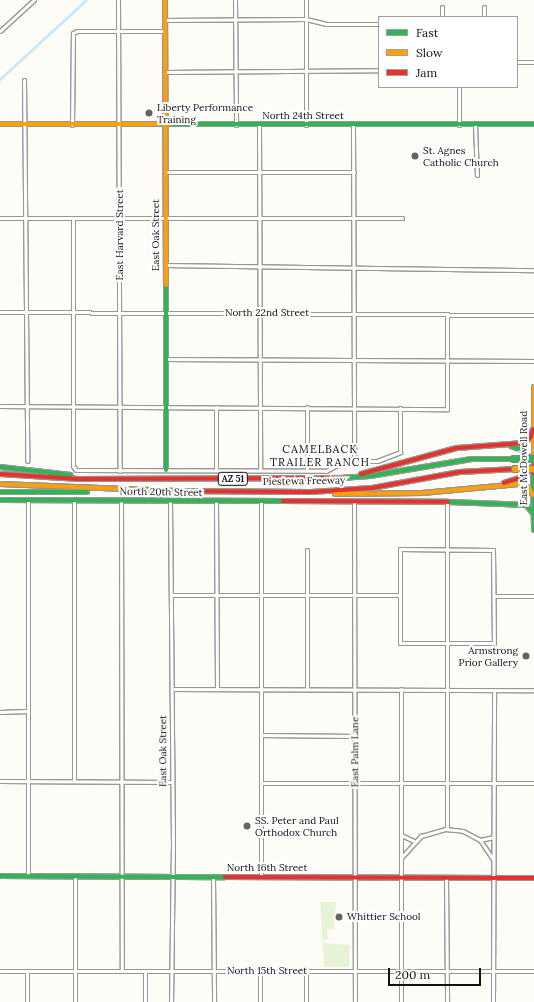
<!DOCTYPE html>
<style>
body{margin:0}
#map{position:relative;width:534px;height:1002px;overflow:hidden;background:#fdfcf7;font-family:Lora,serif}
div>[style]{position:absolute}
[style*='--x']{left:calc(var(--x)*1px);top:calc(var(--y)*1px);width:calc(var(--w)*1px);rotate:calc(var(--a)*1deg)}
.green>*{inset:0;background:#e7f3d7}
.canal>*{height:3px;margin:-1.5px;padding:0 1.5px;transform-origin:1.5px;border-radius:1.5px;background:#cde8f7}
.roads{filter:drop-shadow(1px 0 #979795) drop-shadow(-1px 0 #979795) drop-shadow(0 1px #979795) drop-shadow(0 -1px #979795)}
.street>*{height:3px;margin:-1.5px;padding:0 1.5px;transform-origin:1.5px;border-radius:1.5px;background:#fffffe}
.fast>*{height:4px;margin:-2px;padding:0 2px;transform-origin:2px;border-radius:2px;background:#30b455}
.slow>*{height:4px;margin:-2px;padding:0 2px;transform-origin:2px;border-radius:2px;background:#ff9f0a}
.jam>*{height:4px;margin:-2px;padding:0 2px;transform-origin:2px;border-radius:2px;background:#e5322d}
.bridges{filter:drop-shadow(1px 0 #858482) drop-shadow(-1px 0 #858482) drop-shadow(0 1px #858482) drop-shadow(0 -1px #858482)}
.fast-bridge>*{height:5.5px;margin:-2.75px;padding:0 2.75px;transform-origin:2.75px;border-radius:2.75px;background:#30b455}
.slow-bridge>*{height:5.5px;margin:-2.75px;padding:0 2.75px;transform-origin:2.75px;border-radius:2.75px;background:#ff9f0a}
.dots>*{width:11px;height:11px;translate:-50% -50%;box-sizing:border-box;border:2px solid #fff;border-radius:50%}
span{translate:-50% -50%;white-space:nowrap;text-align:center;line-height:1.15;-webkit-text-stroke:4px #fff;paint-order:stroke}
.shield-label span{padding:1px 3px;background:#fff;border:1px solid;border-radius:3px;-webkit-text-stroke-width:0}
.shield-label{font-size:9px;color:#111;font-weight:700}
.poi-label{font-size:10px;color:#111}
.left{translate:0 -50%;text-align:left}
.right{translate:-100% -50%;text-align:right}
.street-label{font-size:10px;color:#111}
.neighbourhood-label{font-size:11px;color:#111;letter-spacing:1px}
.legend{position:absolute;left:378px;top:16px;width:140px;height:72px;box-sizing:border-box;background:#fff;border:1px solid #a0a0a0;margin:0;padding:5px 7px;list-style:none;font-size:12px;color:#111}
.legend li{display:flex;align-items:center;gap:8px;height:20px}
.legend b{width:20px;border:1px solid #a0a0a0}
.scale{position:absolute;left:388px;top:968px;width:93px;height:18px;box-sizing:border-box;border:2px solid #111;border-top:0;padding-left:5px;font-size:12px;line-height:14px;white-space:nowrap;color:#111;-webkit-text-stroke:3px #fff;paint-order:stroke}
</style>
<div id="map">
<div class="green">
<div style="clip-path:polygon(320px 902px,336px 902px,334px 922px,336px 924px,334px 924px,334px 929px,327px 929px,328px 939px,323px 940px,323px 943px,350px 945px,349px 967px,324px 967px)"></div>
</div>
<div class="canal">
<div style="--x:0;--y:79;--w:117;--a:-42.6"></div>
</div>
<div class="roads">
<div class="street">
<div style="--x:118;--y:0;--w:471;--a:89.8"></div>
<div style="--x:235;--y:0;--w:125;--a:89.5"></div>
<div style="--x:306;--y:0;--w:125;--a:90"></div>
<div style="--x:442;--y:7;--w:10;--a:90"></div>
<div style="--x:484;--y:7;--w:10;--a:90"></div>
<div style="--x:165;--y:20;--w:141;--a:-0.4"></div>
<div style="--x:306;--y:19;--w:21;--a:14"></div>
<div style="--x:326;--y:24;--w:53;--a:0"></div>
<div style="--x:0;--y:31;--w:46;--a:-42.4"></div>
<div style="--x:517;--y:62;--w:17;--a:0"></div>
<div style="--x:165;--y:72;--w:214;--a:-0.5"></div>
<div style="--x:24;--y:80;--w:381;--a:89.5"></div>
<div style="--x:475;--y:124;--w:51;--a:87.8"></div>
<div style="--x:72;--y:125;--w:92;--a:-89.4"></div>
<div style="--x:73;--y:33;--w:4;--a:-27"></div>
<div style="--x:77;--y:31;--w:88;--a:0"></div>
<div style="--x:259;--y:125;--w:345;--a:89.8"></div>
<div style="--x:353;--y:125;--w:336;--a:89.8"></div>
<div style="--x:459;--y:125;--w:38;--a:-90"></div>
<div style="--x:166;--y:172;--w:188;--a:0"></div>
<div style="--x:0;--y:218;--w:402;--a:0"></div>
<div style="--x:73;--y:218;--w:248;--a:90"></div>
<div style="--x:73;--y:466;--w:5;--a:53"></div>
<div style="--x:76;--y:470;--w:250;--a:0.2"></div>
<div style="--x:326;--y:471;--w:21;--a:-28"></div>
<div style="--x:345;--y:461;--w:32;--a:0"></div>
<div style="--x:377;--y:461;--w:25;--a:-21"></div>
<div style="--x:400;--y:452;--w:44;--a:-90"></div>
<div style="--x:165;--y:265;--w:369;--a:0.8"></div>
<div style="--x:0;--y:312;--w:534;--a:0.32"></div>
<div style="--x:165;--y:359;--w:369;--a:0.3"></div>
<div style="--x:0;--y:406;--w:447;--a:0.4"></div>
<div style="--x:447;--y:409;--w:95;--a:-90"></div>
<div style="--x:216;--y:407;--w:63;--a:90"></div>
<div style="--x:307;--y:407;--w:63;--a:90"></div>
<div style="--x:28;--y:500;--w:376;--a:90"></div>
<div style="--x:74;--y:500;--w:281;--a:90"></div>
<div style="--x:121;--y:500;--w:471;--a:89.9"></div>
<div style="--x:170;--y:501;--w:342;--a:89.5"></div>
<div style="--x:173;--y:843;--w:159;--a:90.7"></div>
<div style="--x:216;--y:501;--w:188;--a:89.7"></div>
<div style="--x:261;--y:501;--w:376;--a:90"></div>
<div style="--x:354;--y:502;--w:500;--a:89.89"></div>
<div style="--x:447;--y:502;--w:327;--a:90"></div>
<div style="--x:400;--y:549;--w:93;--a:0.6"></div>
<div style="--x:493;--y:550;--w:93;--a:89.4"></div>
<div style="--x:494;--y:643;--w:94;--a:180"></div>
<div style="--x:400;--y:643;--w:94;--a:-90"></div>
<div style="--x:307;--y:550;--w:139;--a:90"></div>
<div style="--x:172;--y:595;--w:228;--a:0"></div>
<div style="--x:494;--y:596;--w:40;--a:0"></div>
<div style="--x:172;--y:689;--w:362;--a:0.2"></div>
<div style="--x:0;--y:712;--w:28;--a:-2"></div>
<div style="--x:261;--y:735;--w:94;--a:0.6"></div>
<div style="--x:0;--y:781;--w:172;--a:0.3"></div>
<div style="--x:261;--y:783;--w:273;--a:0"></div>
<div style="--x:401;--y:835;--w:14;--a:25"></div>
<div style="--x:480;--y:840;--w:14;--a:-12"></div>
<div style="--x:401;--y:858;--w:30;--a:-48"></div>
<div style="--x:421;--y:836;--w:25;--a:-16"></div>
<div style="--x:445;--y:829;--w:18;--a:6"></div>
<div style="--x:463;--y:831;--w:19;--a:28"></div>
<div style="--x:480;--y:840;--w:23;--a:56"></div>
<div style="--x:75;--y:876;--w:126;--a:90"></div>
<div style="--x:213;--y:877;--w:125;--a:89.5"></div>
<div style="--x:446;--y:877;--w:125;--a:89.5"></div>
<div style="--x:0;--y:971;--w:534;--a:0"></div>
<div style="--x:27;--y:971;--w:31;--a:90"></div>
<div style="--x:145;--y:971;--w:31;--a:90"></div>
<div style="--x:260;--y:971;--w:31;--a:90"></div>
<div style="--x:306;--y:1002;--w:31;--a:-90"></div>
<div style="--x:401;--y:1002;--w:313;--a:-90"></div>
<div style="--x:493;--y:1002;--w:312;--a:-89.8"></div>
</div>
<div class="fast">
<div style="--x:171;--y:124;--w:363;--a:0"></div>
<div style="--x:166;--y:285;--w:185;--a:90"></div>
<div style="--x:511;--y:446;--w:12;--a:20"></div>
<div style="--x:522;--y:450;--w:16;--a:43"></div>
<div style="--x:0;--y:467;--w:71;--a:6.4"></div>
<div style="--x:533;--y:470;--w:60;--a:89"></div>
<div style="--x:341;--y:478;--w:29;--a:-4"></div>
<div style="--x:370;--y:476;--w:103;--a:-9.5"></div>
<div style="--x:472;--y:459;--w:42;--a:0"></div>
<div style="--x:0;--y:492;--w:87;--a:0"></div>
<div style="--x:0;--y:500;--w:283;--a:0.2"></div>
<div style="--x:448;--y:502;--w:78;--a:2.2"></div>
<div style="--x:526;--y:505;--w:11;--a:49"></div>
<div style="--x:0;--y:876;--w:225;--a:0.3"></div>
</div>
<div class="slow">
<div style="--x:165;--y:0;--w:285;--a:89.8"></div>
<div style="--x:0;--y:124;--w:171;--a:0"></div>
<div style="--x:534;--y:387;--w:66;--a:90"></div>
<div style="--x:534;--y:451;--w:1;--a:90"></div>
<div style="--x:0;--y:484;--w:176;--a:2.3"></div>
<div style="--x:335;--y:494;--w:87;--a:-0.7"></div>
<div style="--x:422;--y:493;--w:97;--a:-5.3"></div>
<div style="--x:519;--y:484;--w:11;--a:22"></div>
<div style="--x:529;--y:488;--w:8;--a:60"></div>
</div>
<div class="jam">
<div style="--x:533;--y:473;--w:1;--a:0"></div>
<div style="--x:0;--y:474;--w:79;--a:3.6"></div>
<div style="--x:79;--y:479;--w:262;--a:-0.2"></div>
<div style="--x:361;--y:474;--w:99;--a:-15.2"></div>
<div style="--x:457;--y:448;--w:67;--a:-4.3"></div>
<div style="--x:524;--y:443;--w:9;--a:-41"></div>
<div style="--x:531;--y:437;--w:8;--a:-76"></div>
<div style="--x:504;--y:483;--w:19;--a:-18"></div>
<div style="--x:522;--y:477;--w:17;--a:-45"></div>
<div style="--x:176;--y:491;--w:135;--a:0.4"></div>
<div style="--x:311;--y:492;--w:61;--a:-3.8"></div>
<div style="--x:372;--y:488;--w:89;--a:-10.3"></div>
<div style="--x:460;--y:472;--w:55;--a:-3.1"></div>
<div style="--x:283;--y:501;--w:165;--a:0.3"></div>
<div style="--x:225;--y:877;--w:309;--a:0.2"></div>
</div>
</div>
<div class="bridges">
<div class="fast-bridge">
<div style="--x:514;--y:459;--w:20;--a:0"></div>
</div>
<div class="slow-bridge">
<div style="--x:515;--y:469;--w:19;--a:0"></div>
</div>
</div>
<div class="dots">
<div style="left:149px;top:113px;background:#646362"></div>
<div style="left:415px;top:156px;background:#646362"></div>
<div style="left:526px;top:656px;background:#646362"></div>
<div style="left:247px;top:826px;background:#646362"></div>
<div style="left:339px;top:917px;background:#646362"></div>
</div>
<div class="shield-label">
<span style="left:233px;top:479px">AZ 51</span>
</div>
<div class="poi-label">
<span class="left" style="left:157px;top:113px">Liberty Performance<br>Training</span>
<span class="left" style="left:423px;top:156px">St. Agnes<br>Catholic Church</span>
<span class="right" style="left:518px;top:656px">Armstrong<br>Prior Gallery</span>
<span class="left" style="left:255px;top:826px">SS. Peter and Paul<br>Orthodox Church</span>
<span class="left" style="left:347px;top:917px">Whittier School</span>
</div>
<div class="street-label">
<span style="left:303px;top:116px">North 24th Street</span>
<span style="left:120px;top:235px;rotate:-90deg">East Harvard Street</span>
<span style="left:156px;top:235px;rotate:-90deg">East Oak Street</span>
<span style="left:267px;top:313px">North 22nd Street</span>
<span style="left:524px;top:458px;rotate:-90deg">East McDowell Road</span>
<span style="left:304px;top:481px;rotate:-1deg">Piestewa Freeway</span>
<span style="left:161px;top:492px;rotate:1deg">North 20th Street</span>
<span style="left:163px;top:751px;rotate:-90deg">East Oak Street</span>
<span style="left:355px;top:752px;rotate:-90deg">East Palm Lane</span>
<span style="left:267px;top:868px">North 16th Street</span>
<span style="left:267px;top:971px">North 15th Street</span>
</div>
<div class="neighbourhood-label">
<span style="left:320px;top:456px">CAMELBACK<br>TRAILER RANCH</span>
</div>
<ul class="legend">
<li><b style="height:5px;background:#30b455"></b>Fast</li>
<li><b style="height:5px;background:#ff9f0a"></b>Slow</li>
<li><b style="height:5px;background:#e5322d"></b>Jam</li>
</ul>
<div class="scale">200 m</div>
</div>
